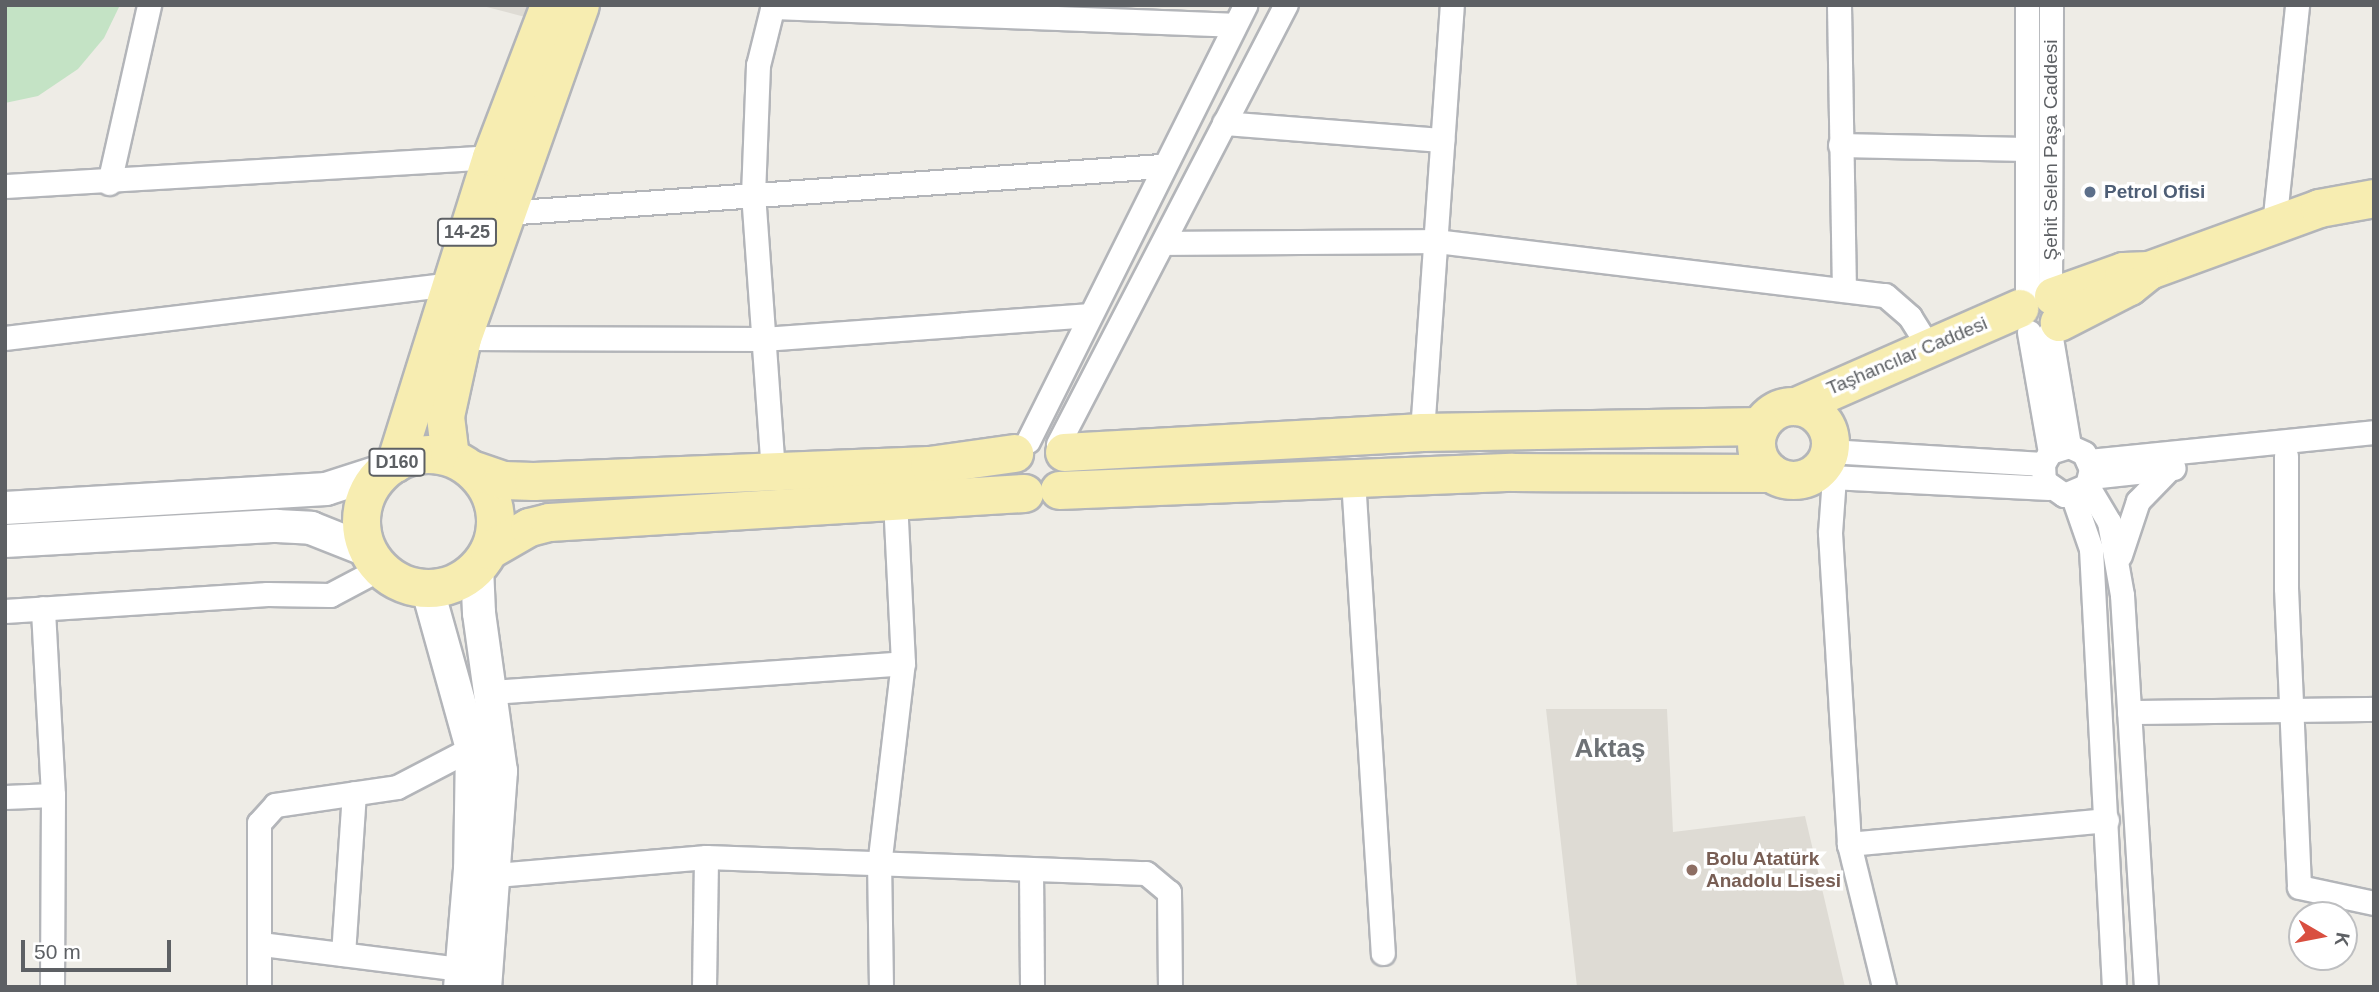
<!DOCTYPE html>
<meta charset="utf-8">
<style>
body{margin:0}
#map{position:relative;width:2379px;height:992px;overflow:hidden;background:#eeece6;font-family:Helvetica,sans-serif}
div>[style]{position:absolute}
[style*='--x']{left:calc(var(--x)*1px);top:calc(var(--y)*1px);width:calc(var(--w)*1px);rotate:calc(var(--a)*1deg)}
.education>*{inset:0;background:#dedbd4}
.green>*{inset:0;background:#c4e3c5}
.roads{filter:drop-shadow(2px 0 #b3b5b9) drop-shadow(-2px 0 #b3b5b9) drop-shadow(0 2px #b3b5b9) drop-shadow(0 -2px #b3b5b9)}
.street>*{height:23px;margin:-11.5px;padding:0 11.5px;transform-origin:11.5px;border-radius:11.5px;background:#fff}
.secondary>*{height:32px;margin:-16px;padding:0 16px;transform-origin:16px;border-radius:16px;background:#fff}
.primary>*{height:37px;margin:-18.5px;padding:0 18.5px;transform-origin:18.5px;border-radius:18.5px;background:#f7edb1}
.primary>.ring{margin:-18.5px;padding:0;box-sizing:content-box;background:none;border:37px solid #f7edb1;border-radius:50%}
.dots>*{width:19px;height:19px;translate:-50% -50%;box-sizing:border-box;border:4px solid #fff;border-radius:50%}
span{translate:-50% -50%;white-space:nowrap;text-align:center;line-height:1.15;-webkit-text-stroke:7px #fff;paint-order:stroke}
.shield-label span{padding:2px 5px;background:#fff;border:2px solid;border-radius:5px;-webkit-text-stroke-width:0}
.shield-label{font-size:18px;color:#5d6064;font-weight:700}
.street-label{font-size:19px;color:#5d6064}
.service-label{font-size:19px;color:#4e5e75;font-weight:700}
.left{translate:0 -50%;text-align:left}
.education-label{font-size:19px;color:#785e54;font-weight:700}
.district-label{font-size:26px;color:#6e7276;font-weight:700}
.frame{position:absolute;inset:0;border:7px solid #5d6064;pointer-events:none}
.north{position:absolute;left:2288px;top:901px;width:70px;height:70px;box-sizing:border-box;background:#fff;border:2px solid #bebfc1;border-radius:50%;rotate:100deg;font-size:19px;font-weight:700;line-height:28px;text-align:center;color:#5d6064}
.north::after{content:'';display:block;margin:auto;width:24px;height:32px;background:#d94f40;clip-path:polygon(50% 0,100% 100%,50% 72%,0 100%)}
.scale{position:absolute;left:21px;top:940px;width:150px;height:32px;box-sizing:border-box;border:4px solid #5d6064;border-top:0;padding-left:9px;font-size:21px;line-height:24px;white-space:nowrap;color:#5d6064;-webkit-text-stroke:5px #fff;paint-order:stroke}
</style>
<div id="map">
<div class="education">
<div style="clip-path:polygon(479px 5px,529px 5px,525px 17px)"></div>
<div style="clip-path:polygon(1546px 709px,1667px 709px,1673px 832px,1805px 816px,1845px 987px,1577px 987px)"></div>
</div>
<div class="green">
<div style="clip-path:polygon(5px 5px,120px 5px,104px 38px,78px 69px,38px 96px,5px 103px)"></div>
</div>
<div class="roads">
<div class="street">
<div style="--x:773;--y:5;--w:62;--a:104"></div>
<div style="--x:758;--y:65;--w:128;--a:92.2"></div>
<div style="--x:753;--y:193;--w:280;--a:85.9"></div>
<div style="--x:1839;--y:5;--w:285;--a:89"></div>
<div style="--x:2027;--y:5;--w:291;--a:90"></div>
<div style="--x:772;--y:7;--w:462;--a:2.2"></div>
<div style="--x:1224;--y:123;--w:219;--a:4.5"></div>
<div style="--x:1840;--y:145;--w:186;--a:1.2"></div>
<div style="--x:109;--y:183;--w:182;--a:-77.3"></div>
<div style="--x:5;--y:186;--w:487;--a:-3.4"></div>
<div style="--x:504;--y:213;--w:659;--a:-4.09"></div>
<div style="--x:2274;--y:225;--w:221;--a:-84"></div>
<div style="--x:1164;--y:243;--w:272;--a:-0.4"></div>
<div style="--x:1436;--y:241;--w:452;--a:6.9"></div>
<div style="--x:1885;--y:295;--w:33;--a:41"></div>
<div style="--x:1910;--y:317;--w:36;--a:58"></div>
<div style="--x:2050;--y:294;--w:289;--a:-89.8"></div>
<div style="--x:2029;--y:332;--w:122;--a:80.1"></div>
<div style="--x:2050;--y:452;--w:14;--a:120"></div>
<div style="--x:2043;--y:464;--w:17;--a:87"></div>
<div style="--x:2044;--y:481;--w:24;--a:35"></div>
<div style="--x:2064;--y:495;--w:25;--a:-23"></div>
<div style="--x:2087;--y:485;--w:16;--a:-76"></div>
<div style="--x:2091;--y:469;--w:17;--a:-114"></div>
<div style="--x:2084;--y:453;--w:17;--a:-155"></div>
<div style="--x:2069;--y:446;--w:20;--a:162"></div>
<div style="--x:2050;--y:332;--w:116;--a:80.5"></div>
<div style="--x:5;--y:338;--w:448;--a:-6.9"></div>
<div style="--x:462;--y:338;--w:301;--a:0.2"></div>
<div style="--x:763;--y:339;--w:325;--a:-4.2"></div>
<div style="--x:1422;--y:432;--w:428;--a:-86"></div>
<div style="--x:1028;--y:441;--w:487;--a:-63.5"></div>
<div style="--x:1058;--y:444;--w:495;--a:-62.6"></div>
<div style="--x:1829;--y:451;--w:214;--a:3.5"></div>
<div style="--x:2286;--y:456;--w:132;--a:90"></div>
<div style="--x:2286;--y:588;--w:299;--a:87.5"></div>
<div style="--x:2299;--y:887;--w:77;--a:12"></div>
<div style="--x:2089;--y:461;--w:286;--a:-5.8"></div>
<div style="--x:1811;--y:476;--w:238;--a:2.9"></div>
<div style="--x:1834;--y:477;--w:56;--a:94.1"></div>
<div style="--x:1830;--y:533;--w:312;--a:86.5"></div>
<div style="--x:1849;--y:844;--w:147;--a:76.2"></div>
<div style="--x:2090;--y:477;--w:84;--a:-6.1"></div>
<div style="--x:1353;--y:479;--w:475;--a:86.4"></div>
<div style="--x:2087;--y:485;--w:43;--a:59.3"></div>
<div style="--x:2109;--y:522;--w:74;--a:79.9"></div>
<div style="--x:2122;--y:595;--w:393;--a:86.5"></div>
<div style="--x:2072;--y:494;--w:58;--a:70.9"></div>
<div style="--x:2091;--y:549;--w:439;--a:87"></div>
<div style="--x:2120;--y:555;--w:57;--a:-71.6"></div>
<div style="--x:2138;--y:501;--w:45;--a:-45.9"></div>
<div style="--x:5;--y:611;--w:263;--a:-3.7"></div>
<div style="--x:267;--y:594;--w:63;--a:0.9"></div>
<div style="--x:330;--y:595;--w:58;--a:-27.9"></div>
<div style="--x:492;--y:692;--w:412;--a:-4"></div>
<div style="--x:2129;--y:712;--w:245;--a:-0.7"></div>
<div style="--x:5;--y:797;--w:48;--a:-2.4"></div>
<div style="--x:53;--y:795;--w:187;--a:-93.1"></div>
<div style="--x:1849;--y:844;--w:259;--a:-5.3"></div>
<div style="--x:1031;--y:870;--w:117;--a:89.5"></div>
<div style="--x:496;--y:875;--w:211;--a:-4.9"></div>
<div style="--x:706;--y:857;--w:440;--a:2.1"></div>
<div style="--x:1146;--y:873;--w:30;--a:40"></div>
<div style="--x:1169;--y:892;--w:95;--a:89.4"></div>
<div style="--x:262;--y:944;--w:201;--a:7.2"></div>
<div style="--x:343;--y:954;--w:161;--a:-86.1"></div>
<div style="--x:52;--y:987;--w:192;--a:-89.7"></div>
<div style="--x:259;--y:987;--w:164;--a:-90"></div>
<div style="--x:259;--y:823;--w:24;--a:-48"></div>
<div style="--x:275;--y:805;--w:123;--a:-8.4"></div>
<div style="--x:397;--y:787;--w:85;--a:-27.5"></div>
<div style="--x:704;--y:987;--w:130;--a:-89.1"></div>
<div style="--x:881;--y:987;--w:121;--a:-90.9"></div>
<div style="--x:879;--y:866;--w:204;--a:-83.3"></div>
<div style="--x:903;--y:663;--w:162;--a:-92.8"></div>
</div>
<div class="secondary">
<div style="--x:5;--y:508;--w:322;--a:-3.4"></div>
<div style="--x:326;--y:489;--w:62;--a:-17.9"></div>
<div style="--x:5;--y:541;--w:272;--a:-3.2"></div>
<div style="--x:277;--y:526;--w:34;--a:3"></div>
<div style="--x:311;--y:528;--w:62;--a:21.6"></div>
<div style="--x:477;--y:567;--w:46;--a:87.5"></div>
<div style="--x:479;--y:613;--w:160;--a:82.1"></div>
<div style="--x:501;--y:771;--w:217;--a:94.2"></div>
<div style="--x:427;--y:587;--w:167;--a:74.4"></div>
<div style="--x:472;--y:748;--w:121;--a:90.9"></div>
<div style="--x:470;--y:869;--w:118;--a:94.8"></div>
</div>
<div class="primary">
<div style="--x:2149;--y:270;--w:181;--a:-20"></div>
<div style="--x:2319;--y:208;--w:56;--a:-10.3"></div>
<div style="--x:2053;--y:296;--w:74;--a:-19.7"></div>
<div style="--x:2123;--y:271;--w:26;--a:-2"></div>
<div style="--x:2149;--y:270;--w:26;--a:141"></div>
<div style="--x:2129;--y:286;--w:79;--a:152.8"></div>
<div style="--x:1796;--y:406;--w:244;--a:-23.7"></div>
<div class="ring" style="left:1756px;top:406px;width:37px;height:37px"></div>
<div style="--x:1064;--y:452;--w:359;--a:-3.2"></div>
<div style="--x:1422;--y:432;--w:338;--a:-1"></div>
<div class="ring" style="left:361px;top:454px;width:97px;height:97px"></div>
<div style="--x:450;--y:457;--w:41;--a:-97"></div>
<div style="--x:445;--y:416;--w:80;--a:-77.7"></div>
<div style="--x:462;--y:338;--w:353;--a:-70.5"></div>
<div style="--x:395;--y:463;--w:321;--a:-72.6"></div>
<div style="--x:491;--y:157;--w:163;--a:-69.1"></div>
<div style="--x:471;--y:469;--w:34;--a:19"></div>
<div style="--x:503;--y:480;--w:30;--a:2"></div>
<div style="--x:533;--y:481;--w:396;--a:-2.3"></div>
<div style="--x:929;--y:465;--w:86;--a:-8"></div>
<div style="--x:1059;--y:490;--w:453;--a:-2.3"></div>
<div style="--x:1512;--y:472;--w:259;--a:0.2"></div>
<div style="--x:489;--y:550;--w:46;--a:-29.9"></div>
<div style="--x:529;--y:527;--w:21;--a:-14"></div>
<div style="--x:549;--y:522;--w:476;--a:-3.5"></div>
</div>
</div>
<div class="dots">
<div style="left:2090px;top:192px;background:#5c6f8a"></div>
<div style="left:1692px;top:870px;background:#8d6e63"></div>
</div>
<div class="shield-label">
<span style="left:467px;top:232px">14-25</span>
<span style="left:397px;top:462px">D160</span>
</div>
<div class="street-label">
<span style="left:2051px;top:150px;rotate:-90deg">Şehit Selen Paşa Caddesi</span>
<span style="left:1907px;top:356px;rotate:-23deg">Taşhancılar Caddesi</span>
</div>
<div class="service-label">
<span class="left" style="left:2104px;top:192px">Petrol Ofisi</span>
</div>
<div class="education-label">
<span class="left" style="left:1706px;top:870px">Bolu Atatürk<br>Anadolu Lisesi</span>
</div>
<div class="district-label">
<span style="left:1610px;top:749px">Aktaş</span>
</div>
<div class="frame"></div>
<div class="north">K</div>
<div class="scale">50 m</div>
</div>
